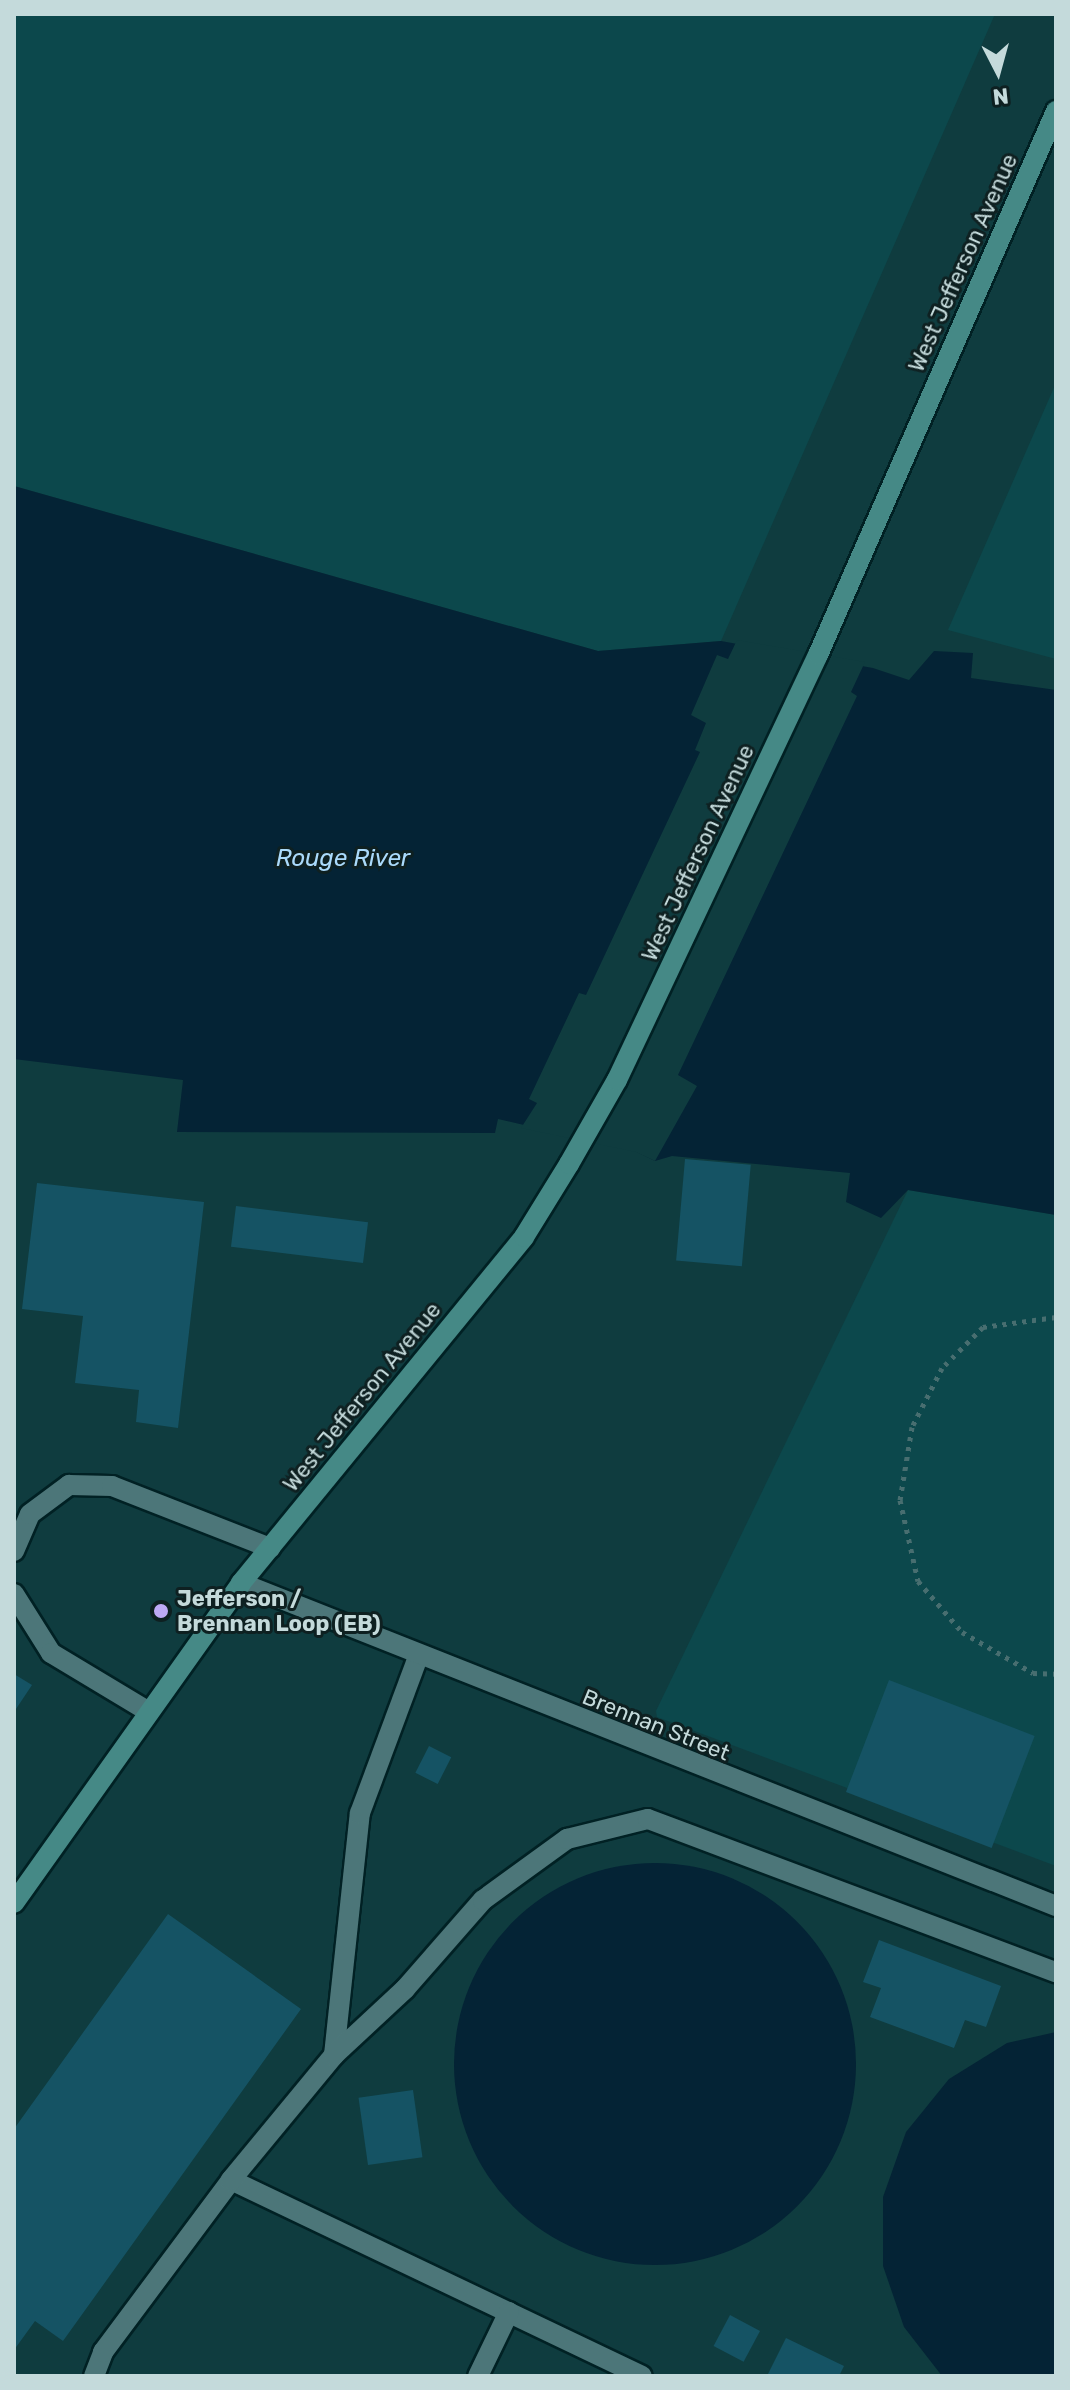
<!DOCTYPE html>
<style>
body{margin:0}
#map{position:relative;width:1070px;height:2390px;overflow:hidden;background:#0f3c3f;font-family:Rubik,sans-serif}
div>[style]{position:absolute}
[style*='--x']{left:calc(var(--x)*1px);top:calc(var(--y)*1px);width:calc(var(--w)*1px);rotate:calc(var(--a)*1deg)}
.built>*{inset:0;background:#0c484c}
.water>*{inset:0;background:#042335}
.round{border-radius:50%}
.pier>*{inset:0;background:#0f3c3f}
.building>*{inset:0;background:#155364;transform-origin:0 0}
.path>*{height:5px;margin-top:-2.5px;transform-origin:0;background:repeating-linear-gradient(90deg,#486e70 0 4px,transparent 0 10px)}
.roads{filter:drop-shadow(2px 0 #012124) drop-shadow(-2px 0 #012124) drop-shadow(0 2px #012124) drop-shadow(0 -2px #012124)}
.service>*{height:20px;margin:-10px;padding:0 10px;transform-origin:10px;border-radius:10px;background:#4c7679}
.minor>*{height:20px;margin:-10px;padding:0 10px;transform-origin:10px;border-radius:10px;background:#4c7679}
.secondary>*{height:20px;margin:-10px;padding:0 10px;transform-origin:10px;border-radius:10px;background:#458986}
.dots>*{width:22px;height:22px;translate:-50% -50%;box-sizing:border-box;border:4px solid #0e2021;border-radius:50%}
span{translate:-50% -50%;white-space:nowrap;text-align:center;line-height:1.15;-webkit-text-stroke:6px #0e2021;paint-order:stroke}
.street-label{font-size:22px;color:#c4dadb}
.poi-label{font-size:22px;color:#c4dadb;font-weight:700}
.left{translate:0 -50%;text-align:left}
.water-label{font-size:24px;color:#aadafb;font-style:italic}
.frame{position:absolute;inset:0;border:16px solid #c4dadb;pointer-events:none}
.north{position:absolute;left:958px;top:32px;width:80px;height:80px;-webkit-text-stroke:6px #0e2021;paint-order:stroke;rotate:174deg;font-size:22px;font-weight:700;line-height:32px;text-align:center;color:#c4dadb}
.north::after{content:'';display:block;margin:auto;width:28px;height:36px;background:#c4dadb;clip-path:polygon(50% 0,100% 100%,50% 72%,0 100%)}
</style>
<div id="map">
<div class="built">
<div style="clip-path:polygon(14px 14px,995px 14px,721px 641px,598px 651px,14px 486px)"></div>
<div style="clip-path:polygon(1056px 383px,1056px 659px,948px 630px)"></div>
<div style="clip-path:polygon(908px 1190px,1056px 1215px,1056px 1866px,657px 1717px,656px 1711px)"></div>
</div>
<div class="water">
<div style="clip-path:polygon(14px 486px,598px 651px,721px 641px,873px 668px,909px 680px,934px 651px,973px 653px,971px 678px,1056px 690px,1056px 1215px,908px 1190px,881px 1218px,846px 1202px,850px 1173px,672px 1156px,655px 1161px,635px 1151px,498px 1119px,495px 1133px,177px 1132px,183px 1080px,14px 1059px)"></div>
<div class="round" style="left:454px;top:1863px;width:402px;height:402px"></div>
<div style="clip-path:polygon(1056px 2032px,1056px 2376px,942px 2376px,904px 2327px,883px 2266px,883px 2197px,906px 2132px,949px 2079px,1007px 2043px)"></div>
</div>
<div class="pier">
<div style="clip-path:polygon(737px 640px,865px 662px,851px 692px,857px 696px,678px 1075px,697px 1086px,655px 1161px,636px 1152px,521px 1128px,537px 1103px,529px 1099px,579px 993px,586px 995px,700px 752px,695px 750px,706px 723px,691px 715px,717px 655px,728px 659px)"></div>
</div>
<div class="building">
<div style="left:685px;top:1159px;width:66px;height:102px;rotate:5deg"></div>
<div style="clip-path:polygon(37px 1183px,204px 1202px,178px 1428px,136px 1422px,139px 1390px,75px 1383px,83px 1316px,22px 1309px)"></div>
<div style="left:236px;top:1206px;width:133px;height:41px;rotate:7deg"></div>
<div style="clip-path:polygon(14px 1674px,32px 1685px,14px 1712px)"></div>
<div style="left:889px;top:1680px;width:156px;height:120px;rotate:21deg"></div>
<div style="left:429px;top:1746px;width:25px;height:30px;rotate:27deg"></div>
<div style="clip-path:polygon(168px 1914px,301px 2009px,63px 2341px,35px 2321px,14px 2350px,14px 2129px)"></div>
<div style="clip-path:polygon(879px 1940px,1001px 1986px,986px 2027px,965px 2020px,954px 2048px,870px 2017px,881px 1988px,863px 1982px)"></div>
<div style="left:413px;top:2090px;width:68px;height:55px;rotate:82deg"></div>
<div style="left:730px;top:2315px;width:34px;height:35px;rotate:28deg"></div>
<div style="clip-path:polygon(786px 2338px,844px 2366px,839px 2376px,768px 2374px)"></div>
</div>
<div class="path">
<div style="--x:1056;--y:1317;--w:74;--a:172.2"></div>
<div style="--x:983;--y:1327;--w:58;--a:135"></div>
<div style="--x:942;--y:1368;--w:66;--a:117"></div>
<div style="--x:912;--y:1427;--w:74;--a:99.3"></div>
<div style="--x:900;--y:1500;--w:83;--a:77.5"></div>
<div style="--x:918;--y:1581;--w:67;--a:49.2"></div>
<div style="--x:962;--y:1632;--w:82;--a:30"></div>
<div style="--x:1033;--y:1673;--w:23;--a:2"></div>
</div>
<div class="roads">
<div class="service">
<div style="--x:334;--y:2055;--w:243;--a:-83.9"></div>
<div style="--x:360;--y:1813;--w:166;--a:-69.6"></div>
<div style="--x:231;--y:2180;--w:455;--a:25.5"></div>
<div style="--x:94;--y:2376;--w:26;--a:-69"></div>
<div style="--x:103;--y:2352;--w:214;--a:-53.3"></div>
<div style="--x:231;--y:2180;--w:162;--a:-50.5"></div>
<div style="--x:334;--y:2055;--w:97;--a:-42.9"></div>
<div style="--x:405;--y:1989;--w:118;--a:-48.8"></div>
<div style="--x:483;--y:1900;--w:104;--a:-36"></div>
<div style="--x:567;--y:1839;--w:83;--a:-13.9"></div>
<div style="--x:648;--y:1819;--w:436;--a:20.6"></div>
<div style="--x:478;--y:2376;--w:71;--a:-64.2"></div>
</div>
<div class="minor">
<div style="--x:14;--y:1551;--w:40;--a:-66.6"></div>
<div style="--x:30;--y:1514;--w:49;--a:-36.6"></div>
<div style="--x:69;--y:1485;--w:43;--a:1.3"></div>
<div style="--x:112;--y:1486;--w:170;--a:21.4"></div>
<div style="--x:241;--y:1583;--w:877;--a:21.62"></div>
<div style="--x:14;--y:1594;--w:70;--a:57.9"></div>
<div style="--x:51;--y:1653;--w:114;--a:31"></div>
</div>
<div class="secondary">
<div style="--x:14;--y:1903;--w:392;--a:-54.6"></div>
<div style="--x:241;--y:1583;--w:447;--a:-50.7"></div>
<div style="--x:524;--y:1237;--w:86;--a:-58.3"></div>
<div style="--x:569;--y:1164;--w:97;--a:-60.3"></div>
<div style="--x:617;--y:1080;--w:470;--a:-64.7"></div>
<div style="--x:818;--y:655;--w:594;--a:-66.37"></div>
</div>
</div>
<div class="dots">
<div style="left:161px;top:1611px;background:#bea9f5"></div>
</div>
<div class="street-label">
<span style="left:963px;top:263px;rotate:-66deg">West Jefferson Avenue</span>
<span style="left:698px;top:853px;rotate:-65deg">West Jefferson Avenue</span>
<span style="left:362px;top:1397px;rotate:-51deg">West Jefferson Avenue</span>
<span style="left:656px;top:1725px;rotate:22deg">Brennan Street</span>
</div>
<div class="poi-label">
<span class="left" style="left:177px;top:1611px">Jefferson /<br>Brennan Loop (EB)</span>
</div>
<div class="water-label">
<span style="left:343px;top:859px">Rouge River</span>
</div>
<div class="frame"></div>
<div class="north">N</div>
</div>
